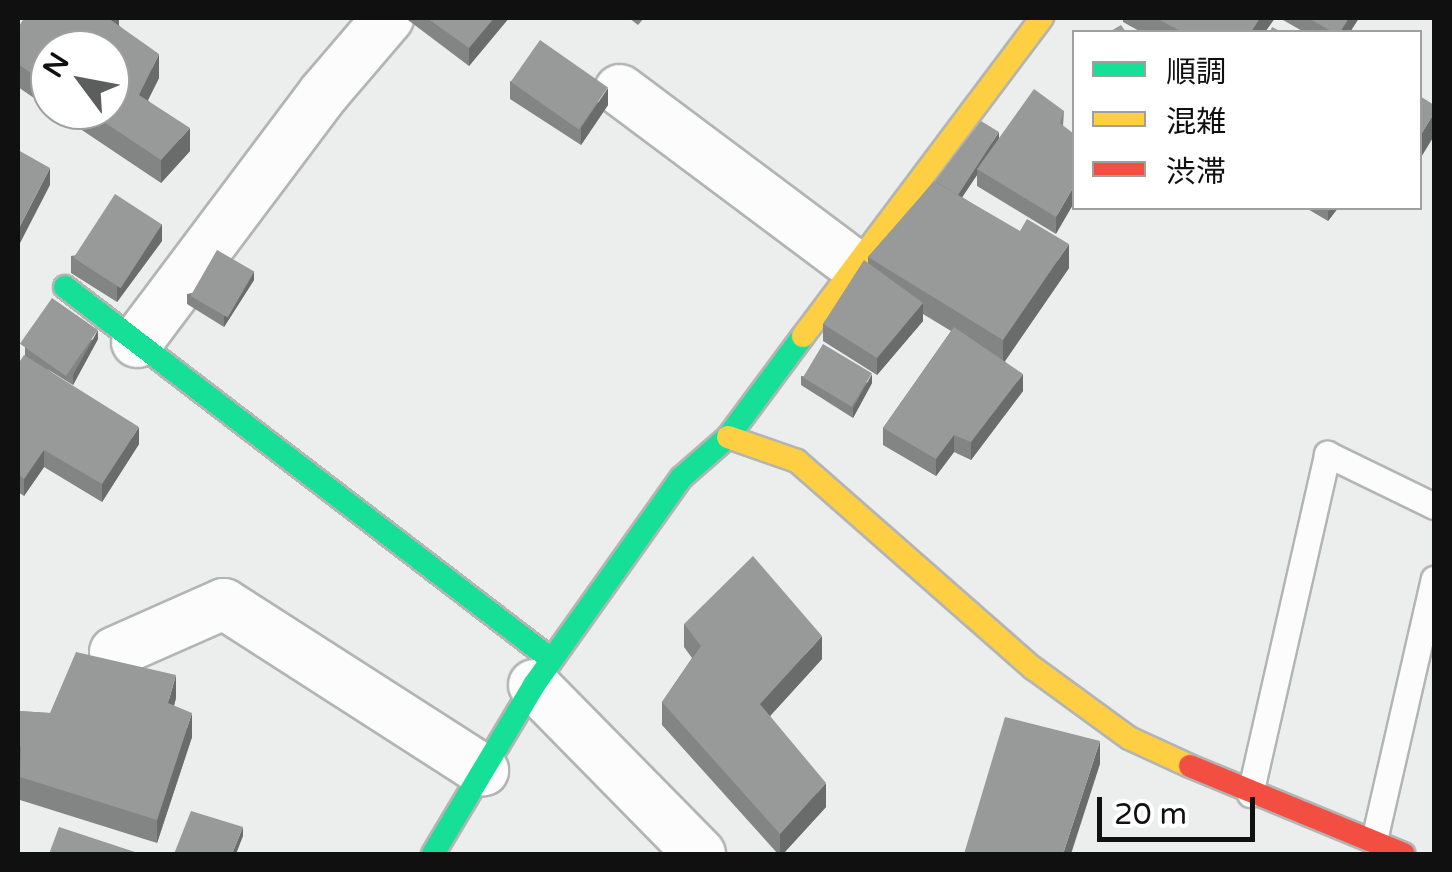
<!DOCTYPE html>
<meta charset="utf-8">
<style>
body{margin:0}
#map{position:relative;width:1452px;height:872px;overflow:hidden;background:#eceded;font-family:"Varela Round","Noto Sans JP",sans-serif}
div>[style]{position:absolute}
[style*='--x']{left:calc(var(--x)*1px);top:calc(var(--y)*1px);width:calc(var(--w)*1px);rotate:calc(var(--a)*1deg)}
.roads{filter:drop-shadow(2px 0 #b3b4b4) drop-shadow(-2px 0 #b3b4b4) drop-shadow(0 2px #b3b4b4) drop-shadow(0 -2px #b3b4b4)}
.lane>*{height:25px;margin:-12.5px;padding:0 12.5px;transform-origin:12.5px;border-radius:12.5px;background:#fcfcfc}
.street>*{height:50px;margin:-25px;padding:0 25px;transform-origin:25px;border-radius:25px;background:#fcfcfc}
.fast>*{height:22px;margin:-11px;padding:0 11px;transform-origin:11px;border-radius:11px;background:#16e098}
.slow>*{height:22px;margin:-11px;padding:0 11px;transform-origin:11px;border-radius:11px;background:#ffcf43}
.jam>*{height:22px;margin:-11px;padding:0 11px;transform-origin:11px;border-radius:11px;background:#f24e42}
.wall>*{inset:0;background:#838484}
.shaded-wall>*{inset:0;background:#6a6b6b}
.building>*{inset:0;background:#989999;transform-origin:0 0}
span{translate:-50% -50%;white-space:nowrap;text-align:center;line-height:1.15;-webkit-text-stroke:10px #fff;paint-order:stroke}
.frame{position:absolute;inset:0;border:20px solid #0f100f;pointer-events:none}
.legend{position:absolute;left:1072px;top:30px;width:350px;height:180px;box-sizing:border-box;background:#fff;border:2px solid #9f9f9f;margin:0;padding:12px 18px;list-style:none;font-size:30px;color:#0f100f}
.legend li{display:flex;align-items:center;gap:20px;height:50px}
.legend b{width:50px;border:2px solid #9f9f9f}
.north{position:absolute;left:30px;top:30px;width:100px;height:100px;box-sizing:border-box;background:#fff;border:2px solid #9f9f9f;border-radius:50%;rotate:302deg;font-size:28px;font-weight:700;line-height:40px;text-align:center;color:#0f100f}
.north::after{content:'';display:block;margin:auto;width:35px;height:45px;background:#5c5d5d;clip-path:polygon(50% 0,100% 100%,50% 72%,0 100%)}
.scale{position:absolute;left:1097px;top:797px;width:158px;height:45px;box-sizing:border-box;border:5px solid #0f100f;border-top:0;padding-left:12px;font-size:30px;line-height:35px;white-space:nowrap;color:#0f100f;-webkit-text-stroke:8px #fff;paint-order:stroke}
</style>
<div id="map">
<div class="roads">
<div class="lane">
<div style="--x:1250;--y:794;--w:349;--a:-77.2"></div>
<div style="--x:1327;--y:454;--w:119;--a:25.9"></div>
<div style="--x:1374;--y:840;--w:268;--a:-77.1"></div>
</div>
<div class="street">
<div style="--x:620;--y:90;--w:294;--a:36.8"></div>
<div style="--x:137;--y:342;--w:311;--a:-53.1"></div>
<div style="--x:324;--y:93;--w:99;--a:-49.5"></div>
<div style="--x:115;--y:652;--w:119;--a:-23.8"></div>
<div style="--x:224;--y:604;--w:308;--a:32.7"></div>
<div style="--x:534;--y:685;--w:237;--a:45.5"></div>
</div>
<div class="fast">
<div style="--x:65;--y:287;--w:613;--a:37.45"></div>
<div style="--x:433;--y:854;--w:197;--a:-59.1"></div>
<div style="--x:534;--y:685;--w:254;--a:-54.6"></div>
<div style="--x:681;--y:478;--w:62;--a:-41.1"></div>
<div style="--x:728;--y:437;--w:126;--a:-53.4"></div>
</div>
<div class="slow">
<div style="--x:803;--y:336;--w:398;--a:-53.1"></div>
<div style="--x:728;--y:437;--w:73;--a:19.2"></div>
<div style="--x:797;--y:461;--w:314;--a:41.3"></div>
<div style="--x:1033;--y:668;--w:119;--a:36.1"></div>
<div style="--x:1129;--y:738;--w:67;--a:24.7"></div>
</div>
<div class="jam">
<div style="--x:1190;--y:766;--w:231;--a:22.4"></div>
</div>
</div>
<div class="wall">
<div style="clip-path:polygon(119px 18px,119px 25px,159px 78px,148px 100px,190px 151px,161px 183px,52px 110px,110px 110px,50px 50px,50px 109px,18px 87px,18px 28px)"></div>
<div style="clip-path:polygon(408px 18px,509px 18px,469px 66px,408px 20px)"></div>
<div style="clip-path:polygon(629px 18px,644px 18px,638px 25px)"></div>
<div style="clip-path:polygon(1123px 18px,1275px 18px,1265px 32px,1141px 32px,1123px 22px)"></div>
<div style="clip-path:polygon(1283px 18px,1359px 18px,1350px 32px,1304px 32px,1283px 20px)"></div>
<div style="clip-path:polygon(510px 81px,608px 105px,581px 145px,510px 99px)"></div>
<div style="clip-path:polygon(1064px 111px,1056px 234px,977px 186px,977px 175px,962px 197px,1069px 268px,1005px 361px,1023px 391px,971px 460px,954px 452px,936px 476px,883px 445px,883px 428px,951px 331px,923px 314px,923px 321px,877px 375px,823px 341px,823px 324px,868px 263px,868px 257px,935px 182px,999px 138px)"></div>
<div style="clip-path:polygon(1306px 208px,1338px 208px,1328px 221px)"></div>
<div style="clip-path:polygon(162px 241px,117px 302px,71px 273px,71px 256px)"></div>
<div style="clip-path:polygon(254px 280px,224px 327px,187px 304px,187px 294px)"></div>
<div style="clip-path:polygon(98px 339px,73px 385px,47px 369px,139px 444px,102px 502px,44px 467px,24px 496px,18px 492px,18px 364px,25px 355px,25px 347px)"></div>
<div style="clip-path:polygon(801px 376px,872px 383px,853px 418px,801px 385px)"></div>
<div style="clip-path:polygon(684px 624px,822px 659px,770px 716px,826px 807px,783px 854px,778px 854px,662px 725px,662px 702px,692px 658px,684px 647px)"></div>
<div style="clip-path:polygon(176px 698px,174px 706px,192px 737px,157px 843px,20px 800px,20px 770px,18px 769px,18px 711px,50px 713px)"></div>
</div>
<div class="shaded-wall">
<div style="clip-path:polygon(108px 18px,119px 18px,119px 26px)"></div>
<div style="clip-path:polygon(494px 18px,509px 18px,469px 66px,469px 48px)"></div>
<div style="clip-path:polygon(1260px 18px,1275px 18px,1265px 32px,1251px 32px)"></div>
<div style="clip-path:polygon(1349px 18px,1359px 18px,1350px 32px,1340px 32px)"></div>
<div style="clip-path:polygon(159px 54px,159px 78px,139px 118px,139px 95px)"></div>
<div style="clip-path:polygon(608px 88px,608px 105px,581px 145px,581px 128px)"></div>
<div style="clip-path:polygon(1434px 113px,1434px 136px,1420px 159px,1420px 136px)"></div>
<div style="clip-path:polygon(190px 128px,190px 151px,161px 183px,161px 160px)"></div>
<div style="clip-path:polygon(999px 132px,999px 141px,977px 169px,977px 175px,957px 205px,957px 196px)"></div>
<div style="clip-path:polygon(50px 168px,50px 185px,18px 247px,18px 230px)"></div>
<div style="clip-path:polygon(1074px 186px,1074px 203px,1056px 234px,1056px 217px)"></div>
<div style="clip-path:polygon(1331px 208px,1338px 208px,1328px 221px,1328px 212px)"></div>
<div style="clip-path:polygon(162px 224px,162px 241px,117px 302px,117px 285px)"></div>
<div style="clip-path:polygon(1069px 244px,1069px 268px,1003px 364px,1003px 340px)"></div>
<div style="clip-path:polygon(254px 271px,254px 280px,224px 327px,224px 317px)"></div>
<div style="clip-path:polygon(923px 303px,923px 321px,877px 375px,877px 358px)"></div>
<div style="clip-path:polygon(98px 330px,98px 339px,73px 385px,73px 375px)"></div>
<div style="clip-path:polygon(872px 374px,872px 383px,853px 418px,853px 408px)"></div>
<div style="clip-path:polygon(1023px 374px,1023px 391px,971px 460px,971px 442px)"></div>
<div style="clip-path:polygon(139px 427px,139px 444px,102px 502px,102px 484px)"></div>
<div style="clip-path:polygon(954px 435px,954px 452px,936px 476px,936px 459px)"></div>
<div style="clip-path:polygon(44px 450px,44px 467px,24px 496px,24px 479px)"></div>
<div style="clip-path:polygon(822px 636px,822px 659px,760px 727px,760px 704px)"></div>
<div style="clip-path:polygon(176px 675px,176px 698px,168px 726px,168px 703px)"></div>
<div style="clip-path:polygon(192px 713px,192px 737px,157px 843px,157px 820px)"></div>
<div style="clip-path:polygon(1100px 741px,1100px 764px,1071px 854px,1063px 854px)"></div>
<div style="clip-path:polygon(826px 783px,826px 807px,783px 854px,780px 854px,780px 834px)"></div>
<div style="clip-path:polygon(243px 827px,243px 836px,236px 854px,232px 854px)"></div>
</div>
<div class="building">
<div style="clip-path:polygon(24px 18px,108px 18px,159px 54px,139px 95px,190px 128px,161px 160px,86px 110px,110px 110px,110px 50px,50px 50px,50px 86px,18px 64px,18px 28px)"></div>
<div style="clip-path:polygon(427px 18px,494px 18px,469px 48px)"></div>
<div style="clip-path:polygon(1156px 18px,1260px 18px,1251px 32px,1182px 32px)"></div>
<div style="clip-path:polygon(1308px 18px,1349px 18px,1340px 32px,1333px 32px)"></div>
<div style="clip-path:polygon(1121px 25px,1126px 32px,1109px 32px)"></div>
<div style="clip-path:polygon(1272px 27px,1282px 32px,1270px 32px)"></div>
<div style="left:540px;top:40px;width:83px;height:51px;rotate:35deg"></div>
<div style="clip-path:polygon(1034px 89px,1064px 111px,1060px 123px,1074px 134px,1074px 186px,1056px 217px,977px 169px)"></div>
<div style="clip-path:polygon(1420px 96px,1434px 105px,1434px 113px,1420px 136px)"></div>
<div style="clip-path:polygon(981px 121px,999px 132px,958px 195px,935px 181px)"></div>
<div style="clip-path:polygon(18px 150px,50px 168px,18px 230px)"></div>
<div style="clip-path:polygon(934px 181px,1020px 231px,1027px 219px,1069px 244px,1003px 340px,868px 257px)"></div>
<div style="left:115px;top:194px;width:56px;height:76px;rotate:33deg"></div>
<div style="left:217px;top:250px;width:43px;height:53px;rotate:30deg"></div>
<div style="clip-path:polygon(864px 260px,923px 303px,877px 358px,823px 324px)"></div>
<div style="left:52px;top:298px;width:56px;height:56px;rotate:35deg"></div>
<div style="clip-path:polygon(954px 327px,1023px 374px,971px 442px,954px 435px,936px 459px,883px 428px)"></div>
<div style="left:823px;top:344px;width:57px;height:39px;rotate:31deg"></div>
<div style="clip-path:polygon(24px 355px,139px 427px,102px 484px,44px 450px,24px 479px,18px 474px,18px 364px)"></div>
<div style="clip-path:polygon(753px 556px,822px 636px,760px 704px,826px 783px,780px 834px,662px 702px,701px 646px,684px 624px)"></div>
<div style="clip-path:polygon(76px 652px,176px 675px,168px 703px,192px 713px,157px 820px,20px 777px,21px 747px,18px 746px,18px 711px,50px 713px)"></div>
<div style="clip-path:polygon(1005px 717px,1100px 741px,1063px 854px,964px 854px)"></div>
<div style="clip-path:polygon(191px 811px,243px 827px,232px 854px,174px 854px)"></div>
<div style="clip-path:polygon(59px 827px,141px 854px,49px 854px)"></div>
</div>
<div class="frame"></div>
<ul class="legend">
<li><b style="height:12px;background:#16e098"></b>順調</li>
<li><b style="height:12px;background:#ffcf43"></b>混雑</li>
<li><b style="height:12px;background:#f24e42"></b>渋滞</li>
</ul>
<div class="north">N</div>
<div class="scale">20 m</div>
</div>
